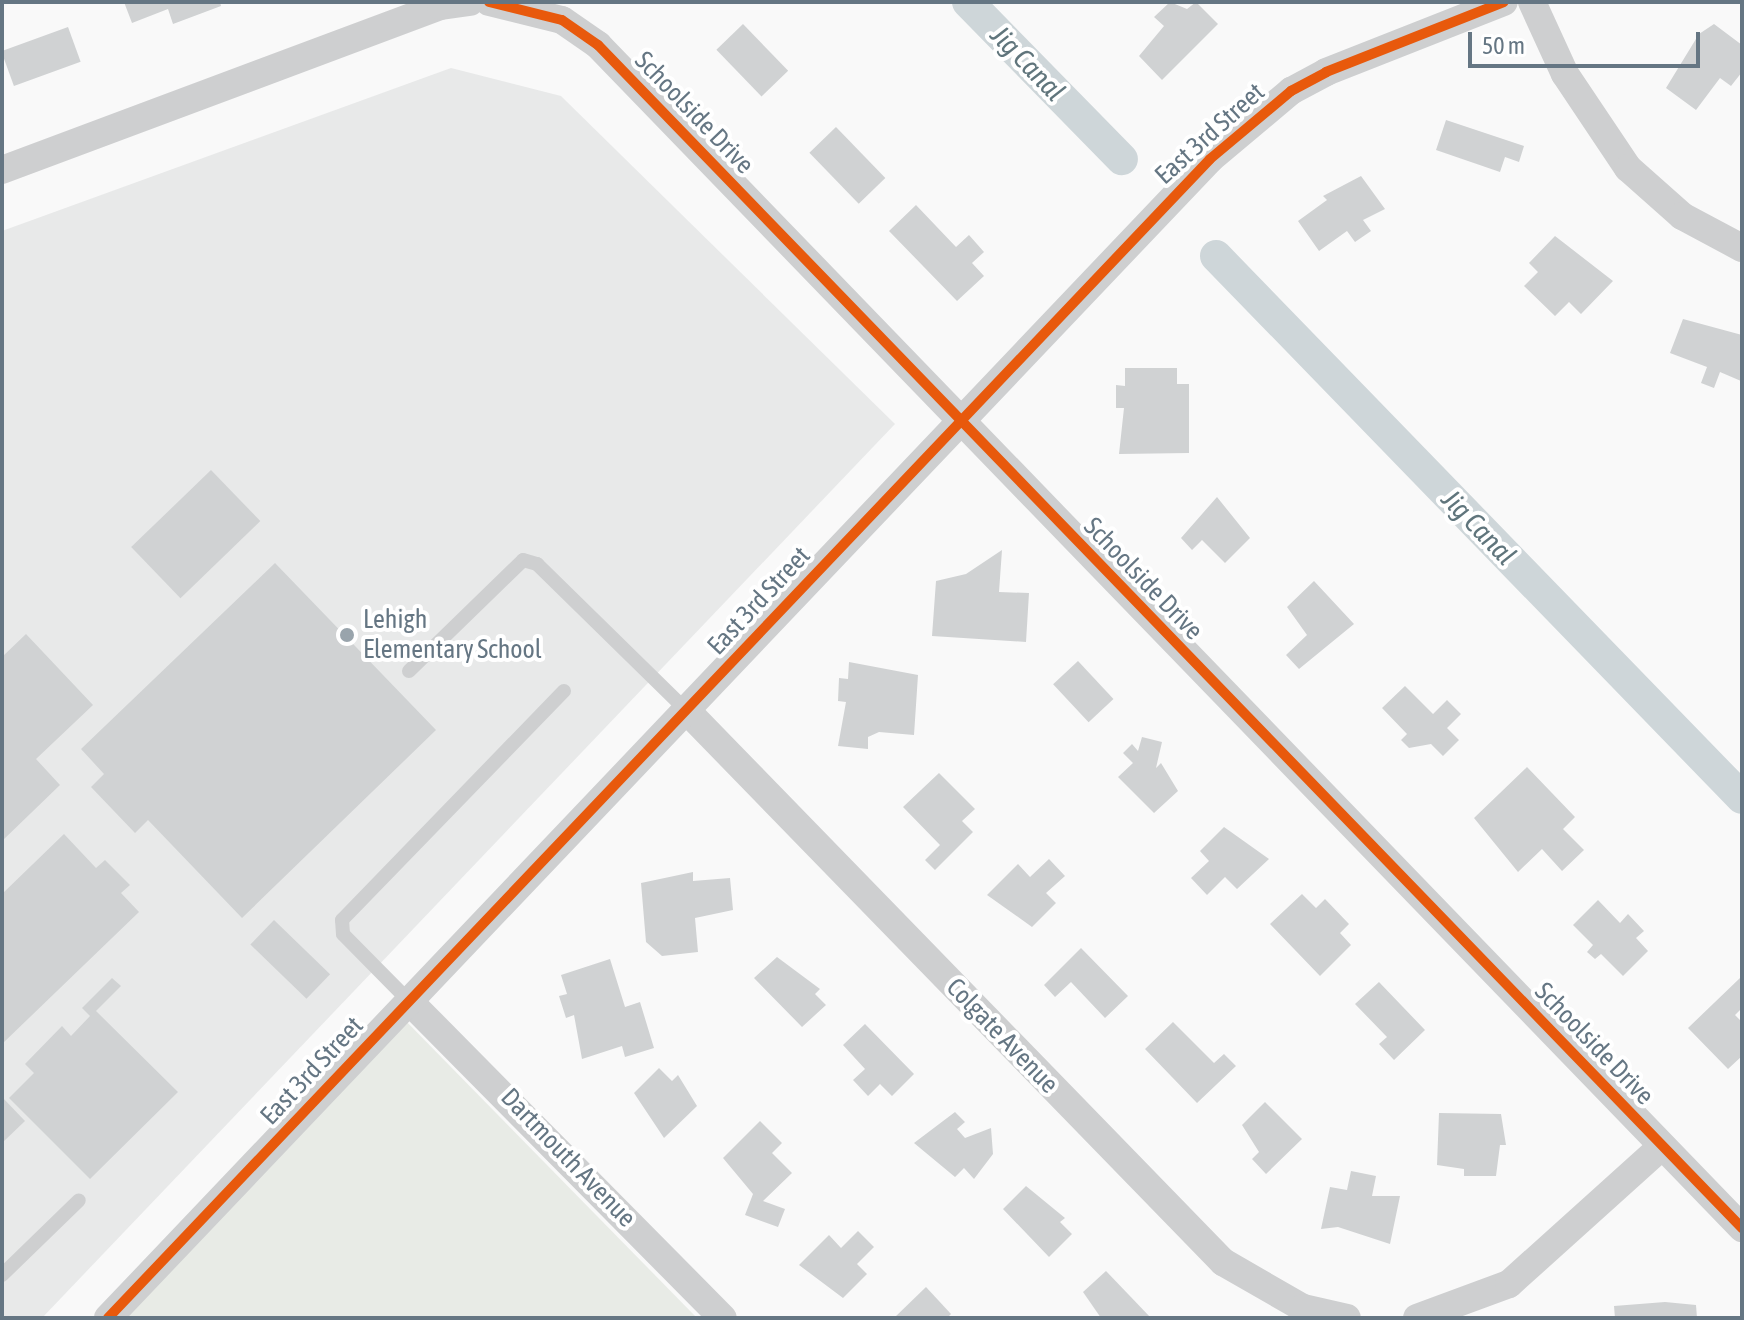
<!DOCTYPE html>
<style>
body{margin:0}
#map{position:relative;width:1744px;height:1320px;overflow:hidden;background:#f9f9f9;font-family:"Asap Condensed",sans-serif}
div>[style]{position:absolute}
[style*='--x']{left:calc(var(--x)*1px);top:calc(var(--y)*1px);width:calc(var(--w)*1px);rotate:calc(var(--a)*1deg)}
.built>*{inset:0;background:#e8e9e9}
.green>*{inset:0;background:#e8ebe6}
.canal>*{height:32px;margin:-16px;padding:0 16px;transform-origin:16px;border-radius:16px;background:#ced6d9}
.building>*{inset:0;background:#d0d2d3;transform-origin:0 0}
.service>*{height:14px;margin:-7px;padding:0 7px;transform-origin:7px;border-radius:7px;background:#cecfd0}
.minor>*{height:28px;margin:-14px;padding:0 14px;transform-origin:14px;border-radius:14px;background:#cecfd0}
.cycleway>*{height:10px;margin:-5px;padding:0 5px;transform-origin:5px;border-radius:5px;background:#e8590c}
.dots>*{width:22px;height:22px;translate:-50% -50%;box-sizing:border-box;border:4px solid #fff;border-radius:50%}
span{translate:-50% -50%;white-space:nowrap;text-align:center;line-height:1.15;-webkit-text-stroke:8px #fff;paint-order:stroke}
.street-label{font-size:26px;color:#657683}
.poi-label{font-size:26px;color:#657683}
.left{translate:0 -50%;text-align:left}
.water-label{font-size:28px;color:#60757c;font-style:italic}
.frame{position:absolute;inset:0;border:4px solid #657683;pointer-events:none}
.scale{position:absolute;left:1468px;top:32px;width:232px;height:36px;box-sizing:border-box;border:4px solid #657683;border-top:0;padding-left:10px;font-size:24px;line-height:28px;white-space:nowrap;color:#657683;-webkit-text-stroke:6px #fff;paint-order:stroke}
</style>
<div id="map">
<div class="built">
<div style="clip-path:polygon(451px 68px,561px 96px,895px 424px,42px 1318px,2px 1318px,2px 231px)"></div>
</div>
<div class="green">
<div style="clip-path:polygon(400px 1015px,697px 1318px,111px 1318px)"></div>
</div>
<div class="canal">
<div style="--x:968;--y:2;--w:220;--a:45.6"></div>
<div style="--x:1216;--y:256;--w:755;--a:45.86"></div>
</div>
<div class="building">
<div style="clip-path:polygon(124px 2px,220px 2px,221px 6px,173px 24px,168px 9px,132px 23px)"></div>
<div style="clip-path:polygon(1170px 2px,1187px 9px,1196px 2px,1218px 24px,1162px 80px,1139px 56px,1164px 26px,1154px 17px)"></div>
<div style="left:743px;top:24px;width:65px;height:37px;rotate:46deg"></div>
<div style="clip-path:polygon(1714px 24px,1742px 45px,1742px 72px,1731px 86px,1720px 78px,1696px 110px,1666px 88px,1699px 34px)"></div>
<div style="left:68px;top:27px;width:37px;height:71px;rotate:70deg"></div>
<div style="clip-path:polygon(1446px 120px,1524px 146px,1519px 162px,1505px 157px,1500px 172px,1436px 150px)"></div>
<div style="left:836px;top:127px;width:71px;height:37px;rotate:46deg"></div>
<div style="clip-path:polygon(1361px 176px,1385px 209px,1363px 220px,1371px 231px,1355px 242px,1347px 231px,1319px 251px,1298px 221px,1327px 200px,1323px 196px)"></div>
<div style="clip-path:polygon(916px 205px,956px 247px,969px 235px,984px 252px,972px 263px,984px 276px,957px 301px,889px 231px)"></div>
<div style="clip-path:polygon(1555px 236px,1613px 281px,1581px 314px,1569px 302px,1555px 316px,1524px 286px,1538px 272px,1529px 263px)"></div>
<div style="clip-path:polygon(1683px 319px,1742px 335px,1741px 381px,1720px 372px,1714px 388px,1701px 383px,1707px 367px,1670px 353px)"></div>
<div style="clip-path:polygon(1125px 368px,1177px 368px,1177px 384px,1189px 384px,1189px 453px,1119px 454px,1124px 408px,1116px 408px,1116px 385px,1125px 386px)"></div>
<div style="left:211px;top:470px;width:71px;height:111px;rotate:46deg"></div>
<div style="clip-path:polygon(1217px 497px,1250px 538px,1225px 563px,1202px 540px,1192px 550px,1181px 538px)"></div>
<div style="clip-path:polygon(1002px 550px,999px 592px,1029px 593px,1026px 642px,932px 636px,936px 581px,966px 574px)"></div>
<div style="clip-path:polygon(275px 563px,436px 730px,242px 918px,148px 820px,135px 833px,91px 787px,104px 774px,81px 749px)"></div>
<div style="clip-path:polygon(1314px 581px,1354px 624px,1299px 669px,1286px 655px,1307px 635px,1287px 607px)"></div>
<div style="clip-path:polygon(26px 634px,93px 705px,36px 759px,60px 785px,2px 841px,2px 657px)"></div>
<div style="left:1078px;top:661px;width:52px;height:34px;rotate:47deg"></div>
<div style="clip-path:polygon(849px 662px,918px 675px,914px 735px,879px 732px,868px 737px,868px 749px,838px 746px,846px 702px,838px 701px,839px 678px,848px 679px)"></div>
<div style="clip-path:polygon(1405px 686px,1433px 714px,1447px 700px,1461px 714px,1447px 728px,1459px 740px,1443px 756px,1431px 744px,1409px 748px,1401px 740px,1407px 734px,1382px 708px)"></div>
<div style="clip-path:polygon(1142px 737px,1162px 742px,1156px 768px,1161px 763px,1178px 791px,1154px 813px,1118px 777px,1133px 763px,1123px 753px,1132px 744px,1138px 751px)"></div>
<div style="clip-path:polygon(1527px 767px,1575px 817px,1563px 829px,1584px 850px,1562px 871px,1542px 849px,1518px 872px,1474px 818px)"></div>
<div style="clip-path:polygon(939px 773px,975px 809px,962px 821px,973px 832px,935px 870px,925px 860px,940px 845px,903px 807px)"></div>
<div style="clip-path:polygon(1224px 827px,1269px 859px,1237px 889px,1225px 877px,1207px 895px,1191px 878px,1209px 861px,1200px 851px)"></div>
<div style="clip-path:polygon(64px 834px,96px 868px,105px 860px,130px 885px,121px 893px,139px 912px,2px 1044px,2px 894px)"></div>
<div style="clip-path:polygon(1049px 859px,1065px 876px,1046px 893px,1056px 903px,1032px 927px,987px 895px,1018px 864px,1030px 877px)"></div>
<div style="clip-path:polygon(693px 872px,693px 881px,730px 878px,733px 910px,695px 918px,698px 952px,662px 956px,646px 942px,641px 883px)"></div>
<div style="clip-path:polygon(1302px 894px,1316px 908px,1325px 899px,1349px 924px,1340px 933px,1351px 945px,1320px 976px,1270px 924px)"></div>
<div style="clip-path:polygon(1598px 900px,1620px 923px,1628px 914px,1644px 931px,1636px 938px,1648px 951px,1623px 976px,1601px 954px,1595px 959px,1587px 952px,1593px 945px,1573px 925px)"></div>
<div style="left:274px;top:920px;width:78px;height:34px;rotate:44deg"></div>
<div style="clip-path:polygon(1081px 948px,1128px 996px,1105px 1018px,1071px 982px,1055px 997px,1044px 985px)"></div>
<div style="clip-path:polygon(777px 957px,820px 989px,815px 994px,826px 1005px,802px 1027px,754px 978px)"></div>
<div style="clip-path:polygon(610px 959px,625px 1007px,640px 1002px,654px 1048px,625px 1057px,622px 1046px,582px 1059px,574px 1015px,566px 1018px,559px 996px,567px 994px,561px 975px)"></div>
<div style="clip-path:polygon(112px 978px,121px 986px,96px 1011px,178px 1092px,90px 1179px,9px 1098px,34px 1073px,25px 1064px,62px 1026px,71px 1036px,90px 1016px,82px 1008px)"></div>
<div style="clip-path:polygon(1740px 978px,1742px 1008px,1735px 1015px,1742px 1022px,1742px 1056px,1728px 1069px,1688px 1028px)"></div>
<div style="clip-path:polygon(1379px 982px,1425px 1030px,1394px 1060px,1379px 1044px,1387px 1037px,1355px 1004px)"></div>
<div style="clip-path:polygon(1173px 1022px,1214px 1063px,1224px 1054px,1236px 1066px,1197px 1103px,1145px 1049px)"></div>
<div style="clip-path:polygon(865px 1024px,914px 1074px,892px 1096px,880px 1084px,868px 1096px,853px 1080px,865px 1069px,843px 1045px)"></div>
<div style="clip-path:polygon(659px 1068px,672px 1081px,678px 1075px,697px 1106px,664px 1138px,634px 1093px)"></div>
<div style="clip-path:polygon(2px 1097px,25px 1121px,2px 1143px)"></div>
<div style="clip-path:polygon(1265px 1102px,1302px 1139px,1266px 1174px,1252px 1159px,1259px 1152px,1242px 1125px)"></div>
<div style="clip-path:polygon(955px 1112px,965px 1122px,957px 1129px,965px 1138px,991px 1128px,993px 1154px,974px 1179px,964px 1168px,955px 1177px,914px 1143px)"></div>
<div style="clip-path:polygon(1439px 1113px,1501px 1114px,1506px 1145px,1500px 1145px,1496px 1176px,1464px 1176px,1464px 1169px,1437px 1165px)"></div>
<div style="clip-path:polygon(760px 1121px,782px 1143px,772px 1153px,792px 1173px,763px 1201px,785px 1209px,778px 1227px,745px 1215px,753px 1194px,723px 1158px)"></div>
<div style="clip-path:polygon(1351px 1171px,1376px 1176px,1372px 1196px,1400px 1196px,1390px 1244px,1338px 1227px,1321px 1229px,1330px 1187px,1347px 1190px)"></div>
<div style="clip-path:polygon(1026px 1186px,1065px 1218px,1060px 1222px,1072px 1234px,1049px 1257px,1003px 1209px)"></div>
<div style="clip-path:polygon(858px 1231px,874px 1247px,857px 1264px,867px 1274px,843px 1298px,799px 1265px,829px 1235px,841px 1248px)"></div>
<div style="clip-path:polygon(1106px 1271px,1151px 1318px,1101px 1318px,1083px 1292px)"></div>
<div style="clip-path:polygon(926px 1287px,951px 1314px,947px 1318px,894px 1318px)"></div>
<div style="clip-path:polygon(1665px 1302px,1696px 1305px,1697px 1318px,1615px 1318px,1614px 1306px)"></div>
</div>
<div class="service">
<div style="--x:409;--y:671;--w:159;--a:-44.2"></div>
<div style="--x:523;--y:560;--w:15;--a:16"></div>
<div style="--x:537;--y:564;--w:210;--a:44.4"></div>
<div style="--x:409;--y:1001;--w:94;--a:-134.6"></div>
<div style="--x:343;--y:934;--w:14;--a:-94"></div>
<div style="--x:342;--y:920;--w:319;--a:-45.9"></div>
<div style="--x:2;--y:1275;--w:107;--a:-44.2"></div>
</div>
<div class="minor">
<div style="--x:489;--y:2;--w:75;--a:13.9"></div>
<div style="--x:562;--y:20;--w:44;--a:34.8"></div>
<div style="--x:598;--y:45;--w:1646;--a:45.96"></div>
<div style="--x:1532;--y:2;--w:79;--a:65.4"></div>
<div style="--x:1565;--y:74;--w:113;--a:56.2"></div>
<div style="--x:1628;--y:168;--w:72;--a:41.6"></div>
<div style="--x:1682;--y:216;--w:68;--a:28.1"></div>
<div style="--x:2;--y:170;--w:469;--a:-20.5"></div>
<div style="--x:441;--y:6;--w:29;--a:-8"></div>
<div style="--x:687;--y:711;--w:769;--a:45.79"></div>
<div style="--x:1223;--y:1262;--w:92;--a:29.9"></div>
<div style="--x:1303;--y:1308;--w:45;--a:12.8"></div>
<div style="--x:409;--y:1001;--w:446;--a:45.3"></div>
<div style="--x:108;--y:1318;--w:1599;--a:-46.44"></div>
<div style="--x:1210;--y:159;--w:106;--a:-40"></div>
<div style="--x:1291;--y:91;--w:40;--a:-28"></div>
<div style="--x:1326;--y:72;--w:191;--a:-21.5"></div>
<div style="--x:1417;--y:1318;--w:98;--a:-20.3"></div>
<div style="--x:1509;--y:1284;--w:206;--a:-42"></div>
</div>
<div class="cycleway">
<div style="--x:489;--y:2;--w:75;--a:13.9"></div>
<div style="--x:562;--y:20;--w:44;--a:34.8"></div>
<div style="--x:598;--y:45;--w:1646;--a:45.96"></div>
<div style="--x:108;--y:1318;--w:1599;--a:-46.44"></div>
<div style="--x:1210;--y:159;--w:106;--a:-40"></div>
<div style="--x:1291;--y:91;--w:40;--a:-28"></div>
<div style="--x:1326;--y:72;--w:191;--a:-21.5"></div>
</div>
<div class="dots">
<div style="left:347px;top:635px;background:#99a4ac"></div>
</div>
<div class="street-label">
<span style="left:694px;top:113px;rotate:46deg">Schoolside Drive</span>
<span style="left:1210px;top:134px;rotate:-42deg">East 3rd Street</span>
<span style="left:1143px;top:579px;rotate:46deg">Schoolside Drive</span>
<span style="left:759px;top:601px;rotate:-47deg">East 3rd Street</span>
<span style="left:1002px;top:1036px;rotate:46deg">Colgate Avenue</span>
<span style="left:1594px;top:1044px;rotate:46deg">Schoolside Drive</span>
<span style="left:312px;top:1071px;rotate:-47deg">East 3rd Street</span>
<span style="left:568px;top:1158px;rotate:46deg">Dartmouth Avenue</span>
</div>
<div class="poi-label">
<span class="left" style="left:363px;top:635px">Lehigh<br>Elementary School</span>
</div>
<div class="water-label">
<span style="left:1028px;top:63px;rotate:46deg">Jig Canal</span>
<span style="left:1479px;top:527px;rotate:46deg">Jig Canal</span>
</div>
<div class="frame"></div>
<div class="scale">50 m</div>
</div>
